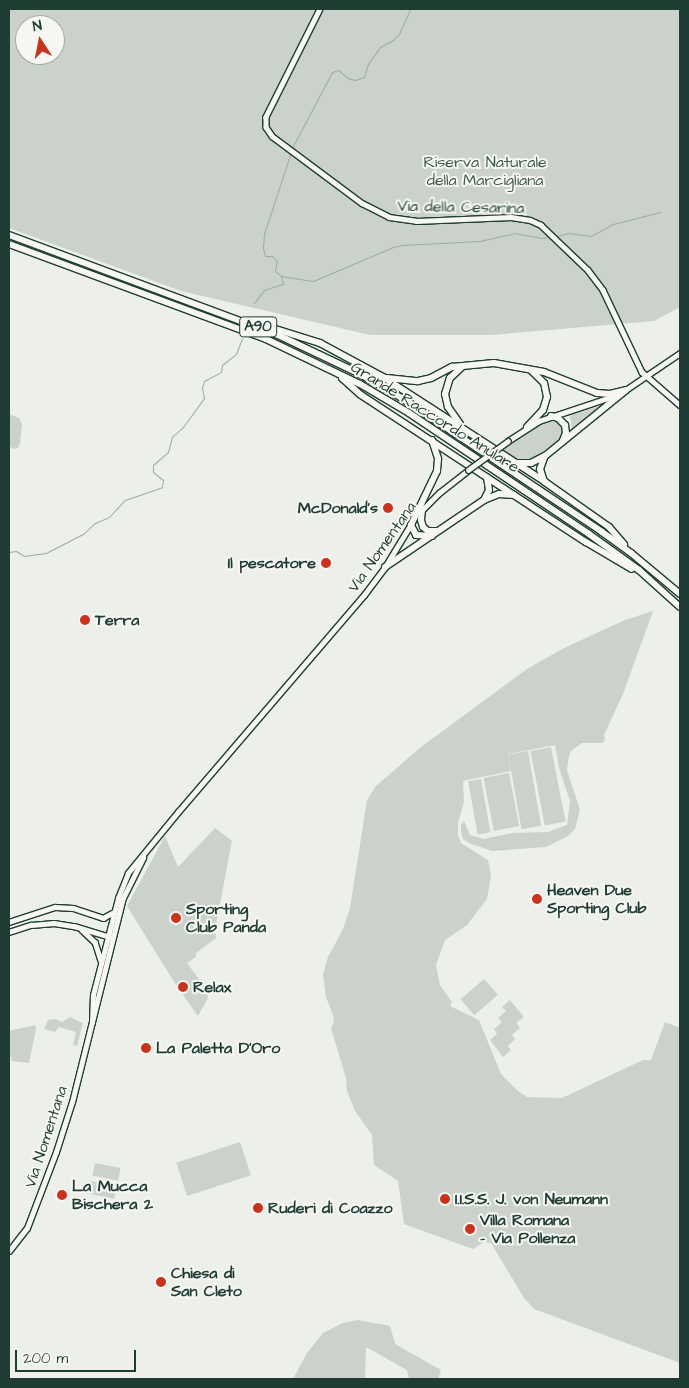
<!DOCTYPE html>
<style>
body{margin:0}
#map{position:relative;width:689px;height:1388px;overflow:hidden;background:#edefea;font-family:"Architects Daughter",sans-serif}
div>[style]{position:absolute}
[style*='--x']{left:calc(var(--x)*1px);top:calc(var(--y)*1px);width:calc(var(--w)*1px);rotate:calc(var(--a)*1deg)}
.green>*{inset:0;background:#cbd2cc;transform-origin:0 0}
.stream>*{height:1px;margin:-0.5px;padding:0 0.5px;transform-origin:0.5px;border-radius:0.5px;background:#9faaa4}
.roads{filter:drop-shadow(1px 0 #1f3d34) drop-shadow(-1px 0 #1f3d34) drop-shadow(0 1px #1f3d34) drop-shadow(0 -1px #1f3d34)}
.secondary>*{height:4.5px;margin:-2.25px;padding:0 2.25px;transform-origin:2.25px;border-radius:2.25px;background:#f6f6f2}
.highway>*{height:6px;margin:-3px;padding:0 3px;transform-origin:3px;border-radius:3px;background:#f6f6f2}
.bridges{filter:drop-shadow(1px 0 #1f3d34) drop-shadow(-1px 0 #1f3d34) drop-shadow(0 1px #1f3d34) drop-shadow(0 -1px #1f3d34)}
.secondary-bridge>*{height:4.5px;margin:-2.25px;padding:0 2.25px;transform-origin:2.25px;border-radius:2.25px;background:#f6f6f2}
.dots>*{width:14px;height:14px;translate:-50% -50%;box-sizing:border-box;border:2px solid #f6f6f2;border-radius:50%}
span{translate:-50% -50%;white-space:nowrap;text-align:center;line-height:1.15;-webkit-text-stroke:4px #f6f6f2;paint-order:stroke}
.shield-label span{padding:1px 4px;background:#f6f6f2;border:1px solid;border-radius:4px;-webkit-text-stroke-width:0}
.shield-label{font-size:15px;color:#1f3d34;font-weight:700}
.park-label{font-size:16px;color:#415b52}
.street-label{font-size:16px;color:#1f3d34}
.poi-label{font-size:16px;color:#1f3d34;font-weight:700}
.right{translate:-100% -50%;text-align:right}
.left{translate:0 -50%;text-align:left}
.frame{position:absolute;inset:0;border:10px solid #1f3d34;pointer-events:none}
.north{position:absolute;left:15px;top:15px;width:50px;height:50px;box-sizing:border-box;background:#f6f6f2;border:1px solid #a0aca6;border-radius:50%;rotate:349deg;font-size:14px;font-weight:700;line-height:20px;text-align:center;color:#1f3d34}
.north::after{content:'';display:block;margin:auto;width:18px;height:22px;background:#c8321e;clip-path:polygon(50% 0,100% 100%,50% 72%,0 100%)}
.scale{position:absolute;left:15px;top:1350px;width:121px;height:22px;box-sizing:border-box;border:2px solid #1f3d34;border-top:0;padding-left:6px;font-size:15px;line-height:18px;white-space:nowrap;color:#1f3d34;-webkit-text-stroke:4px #f6f6f2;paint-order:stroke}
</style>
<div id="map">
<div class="green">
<div style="clip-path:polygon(evenodd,9px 9px,680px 9px,680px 307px,654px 321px,492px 335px,370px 335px,181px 291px,9px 228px,9px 9px,25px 25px,55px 25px,55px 55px,25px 55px,25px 25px)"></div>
<div style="clip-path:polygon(603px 405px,572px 432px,570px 415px)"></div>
<div style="clip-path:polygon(9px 414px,19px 418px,22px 424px,20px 444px,18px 448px,14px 449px,9px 446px)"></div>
<div style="clip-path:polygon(555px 420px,562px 425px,561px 438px,540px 456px,530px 460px,521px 461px,509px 456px,501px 449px,539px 425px)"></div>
<div style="clip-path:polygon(653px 611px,623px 694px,604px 735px,605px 739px,603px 743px,582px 743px,571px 751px,569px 756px,567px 770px,580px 810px,575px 829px,568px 836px,546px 847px,492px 851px,469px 843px,463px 839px,461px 832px,461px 825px,464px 821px,470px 835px,484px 839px,511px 833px,548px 832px,567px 825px,570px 801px,559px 768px,555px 745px,508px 754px,511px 771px,463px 781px,464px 802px,458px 823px,458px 835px,461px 843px,488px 860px,491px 875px,487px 899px,467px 925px,445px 940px,436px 965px,440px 985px,452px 1002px,450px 1006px,479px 1020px,501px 1074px,518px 1091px,527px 1097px,562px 1098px,643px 1060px,651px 1060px,665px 1022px,680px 1028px,680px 1363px,534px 1309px,524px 1298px,491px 1243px,484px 1242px,473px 1249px,404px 1224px,398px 1181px,374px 1165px,372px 1135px,355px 1111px,347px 1091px,346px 1078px,331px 1028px,334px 1022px,333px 1015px,326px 997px,323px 975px,328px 957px,343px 929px,350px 908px,367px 800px,376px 786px,421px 747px,527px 669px,562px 649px,625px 620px)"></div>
<div style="left:551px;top:747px;width:76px;height:21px;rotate:79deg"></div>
<div style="left:528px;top:751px;width:76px;height:20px;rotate:80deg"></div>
<div style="left:509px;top:773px;width:54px;height:26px;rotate:79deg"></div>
<div style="left:481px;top:779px;width:54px;height:13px;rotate:80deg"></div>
<div style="clip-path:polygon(215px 828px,232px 841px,215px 930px,216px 938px,196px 953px,196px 957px,187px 963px,207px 990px,208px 998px,198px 1016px,176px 985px,127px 906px,165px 836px,178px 867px)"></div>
<div style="left:484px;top:979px;width:21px;height:31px;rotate:49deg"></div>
<div style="clip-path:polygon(510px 1000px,524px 1017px,516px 1023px,520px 1028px,512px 1035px,515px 1039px,508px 1046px,511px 1050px,503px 1057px,490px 1040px,497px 1034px,494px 1029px,502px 1022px,498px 1018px,506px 1011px,502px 1007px)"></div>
<div style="clip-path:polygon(70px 1017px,83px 1023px,77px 1046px,73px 1045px,76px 1032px,59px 1027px,55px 1032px,44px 1029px,48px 1020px,56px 1019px,62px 1022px)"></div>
<div style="clip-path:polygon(35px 1025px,36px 1029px,29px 1063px,12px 1061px,9px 1052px,9px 1031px)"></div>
<div style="left:240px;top:1142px;width:35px;height:67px;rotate:72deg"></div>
<div style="left:95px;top:1163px;width:26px;height:13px;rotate:11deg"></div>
<div style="left:91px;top:1181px;width:26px;height:13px;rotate:11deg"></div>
<div style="clip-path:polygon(358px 1320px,390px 1326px,395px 1344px,441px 1370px,438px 1379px,409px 1379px,407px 1370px,366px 1347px,365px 1379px,293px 1379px,307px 1353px,323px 1333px,343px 1323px)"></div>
</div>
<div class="stream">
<div style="--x:292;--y:148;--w:86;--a:-62.2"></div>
<div style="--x:332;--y:72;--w:6;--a:-18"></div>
<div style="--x:338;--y:70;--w:13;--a:39"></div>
<div style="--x:348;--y:78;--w:7;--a:16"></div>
<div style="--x:355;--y:80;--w:9;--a:-18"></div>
<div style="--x:364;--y:77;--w:14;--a:-73"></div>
<div style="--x:368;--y:64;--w:21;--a:-55"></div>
<div style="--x:380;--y:47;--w:15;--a:-28"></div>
<div style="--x:393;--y:40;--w:8;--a:-45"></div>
<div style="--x:399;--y:34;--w:27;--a:-66"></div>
<div style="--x:556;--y:236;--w:13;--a:-13"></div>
<div style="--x:569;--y:233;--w:22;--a:8"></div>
<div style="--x:591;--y:236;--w:25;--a:-29"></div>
<div style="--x:613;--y:224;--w:49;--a:-14.3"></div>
<div style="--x:281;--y:276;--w:32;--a:9"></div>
<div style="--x:313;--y:281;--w:87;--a:-23"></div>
<div style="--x:393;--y:247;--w:9;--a:-13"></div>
<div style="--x:402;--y:245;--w:78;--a:-2.9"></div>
<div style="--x:480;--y:241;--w:35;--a:-13"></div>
<div style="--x:514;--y:233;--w:27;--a:10"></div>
<div style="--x:541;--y:238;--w:9;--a:-6"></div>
<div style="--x:254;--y:303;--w:16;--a:-52"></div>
<div style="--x:264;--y:290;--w:20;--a:-18"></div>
<div style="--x:283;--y:284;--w:8;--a:-104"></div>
<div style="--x:281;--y:276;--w:8;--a:-140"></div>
<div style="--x:275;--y:271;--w:10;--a:-79"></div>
<div style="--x:277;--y:261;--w:7;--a:-135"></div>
<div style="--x:272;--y:256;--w:7;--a:180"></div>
<div style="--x:265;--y:256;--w:8;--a:-104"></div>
<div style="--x:263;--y:248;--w:14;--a:-86"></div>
<div style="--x:264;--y:234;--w:86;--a:-71.8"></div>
<div style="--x:9;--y:552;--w:7;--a:-8"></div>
<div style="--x:16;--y:551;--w:9;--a:32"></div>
<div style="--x:24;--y:556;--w:22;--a:-8"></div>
<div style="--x:46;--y:553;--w:42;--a:-27.2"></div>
<div style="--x:83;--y:534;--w:16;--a:-43"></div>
<div style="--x:95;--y:523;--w:15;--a:-23"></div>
<div style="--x:109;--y:517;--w:23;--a:-47"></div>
<div style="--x:125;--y:500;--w:39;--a:-19"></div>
<div style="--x:162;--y:487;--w:7;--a:-82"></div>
<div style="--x:163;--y:480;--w:13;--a:-141"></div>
<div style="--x:153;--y:472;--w:7;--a:-90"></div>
<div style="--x:153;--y:465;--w:20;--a:-41"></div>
<div style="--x:168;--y:452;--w:16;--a:-75"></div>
<div style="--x:172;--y:437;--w:15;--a:-42"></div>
<div style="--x:183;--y:427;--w:36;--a:-54"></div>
<div style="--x:204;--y:398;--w:10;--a:-101"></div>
<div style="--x:202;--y:388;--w:7;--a:-74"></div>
<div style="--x:204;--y:381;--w:19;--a:-28"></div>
<div style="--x:221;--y:372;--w:7;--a:-82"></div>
<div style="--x:222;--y:365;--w:18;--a:-38"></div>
<div style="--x:236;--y:354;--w:17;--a:-69"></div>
</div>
<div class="roads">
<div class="secondary">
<div style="--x:320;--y:9;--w:121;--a:116.6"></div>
<div style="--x:266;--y:117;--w:10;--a:90"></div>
<div style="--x:266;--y:127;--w:11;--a:56"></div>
<div style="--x:272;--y:136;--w:112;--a:36.7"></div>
<div style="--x:362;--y:203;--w:30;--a:27"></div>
<div style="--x:389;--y:217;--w:27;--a:8"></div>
<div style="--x:416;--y:221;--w:95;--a:-2.4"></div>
<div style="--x:511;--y:217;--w:19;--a:9"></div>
<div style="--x:530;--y:220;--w:12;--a:24"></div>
<div style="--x:541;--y:225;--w:65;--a:43.8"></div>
<div style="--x:588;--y:270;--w:25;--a:53"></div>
<div style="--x:603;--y:290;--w:91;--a:64.6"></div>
<div style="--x:642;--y:372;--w:50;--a:41"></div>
<div style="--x:624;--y:391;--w:68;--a:-34.2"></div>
<div style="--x:508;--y:441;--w:37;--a:-33"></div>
<div style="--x:539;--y:421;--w:82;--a:-18.4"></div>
<div style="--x:420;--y:512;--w:27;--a:-45"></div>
<div style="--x:439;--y:493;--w:37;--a:-38"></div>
<div style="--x:9;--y:922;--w:48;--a:-18.1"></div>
<div style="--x:55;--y:907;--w:18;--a:3"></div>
<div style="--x:73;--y:908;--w:32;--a:18"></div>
<div style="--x:103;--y:918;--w:10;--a:-29"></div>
<div style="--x:82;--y:930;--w:18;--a:43"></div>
<div style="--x:95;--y:942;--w:19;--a:72"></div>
<div style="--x:9;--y:932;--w:23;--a:-18"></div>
<div style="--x:31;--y:925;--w:23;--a:-5"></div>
<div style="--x:54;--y:923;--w:20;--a:9"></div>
<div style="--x:74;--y:926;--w:37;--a:17"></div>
<div style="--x:92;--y:1023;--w:28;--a:-88"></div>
<div style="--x:93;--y:995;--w:100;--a:-75.5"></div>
<div style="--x:118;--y:898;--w:27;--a:-68"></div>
<div style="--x:128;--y:873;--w:79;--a:-50.7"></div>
<div style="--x:178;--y:812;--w:286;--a:-49.4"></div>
<div style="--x:364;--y:595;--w:35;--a:-53"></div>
<div style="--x:385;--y:567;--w:50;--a:-58.8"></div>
<div style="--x:9;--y:1251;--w:29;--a:-52"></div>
<div style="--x:27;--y:1228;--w:81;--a:-69.1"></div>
<div style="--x:56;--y:1152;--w:52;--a:-72.3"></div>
<div style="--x:72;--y:1102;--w:210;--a:-76"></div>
<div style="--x:123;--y:898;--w:45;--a:-63.4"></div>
</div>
<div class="highway">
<div style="--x:9;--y:235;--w:287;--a:20.4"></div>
<div style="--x:278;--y:335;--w:91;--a:25.4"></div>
<div style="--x:360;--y:374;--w:52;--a:30"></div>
<div style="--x:405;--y:400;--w:237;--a:33.8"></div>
<div style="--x:602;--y:532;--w:36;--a:36"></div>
<div style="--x:631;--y:553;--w:64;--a:39.9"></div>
<div style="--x:9;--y:244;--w:274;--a:20.3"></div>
<div style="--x:266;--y:339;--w:104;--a:25.6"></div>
<div style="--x:360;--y:384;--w:57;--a:30.6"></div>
<div style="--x:409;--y:413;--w:217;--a:33.9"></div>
<div style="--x:589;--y:534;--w:62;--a:35.8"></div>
<div style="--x:639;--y:570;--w:55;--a:42.1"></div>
<div style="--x:266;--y:326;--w:57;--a:17.5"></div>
<div style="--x:320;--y:343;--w:72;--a:28.4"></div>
<div style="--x:383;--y:377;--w:193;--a:32.9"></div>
<div style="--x:545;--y:482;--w:78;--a:35.1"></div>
<div style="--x:609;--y:527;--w:23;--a:49"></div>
<div style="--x:342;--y:378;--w:25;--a:42"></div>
<div style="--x:361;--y:395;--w:269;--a:33.2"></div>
<div style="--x:586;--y:542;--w:53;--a:30.4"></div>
<div style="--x:387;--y:378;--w:31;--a:6"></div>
<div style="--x:418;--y:381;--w:13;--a:-13"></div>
<div style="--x:431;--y:378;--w:24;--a:-28"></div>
<div style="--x:452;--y:367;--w:42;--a:-5.4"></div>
<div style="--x:494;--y:363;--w:51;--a:10.2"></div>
<div style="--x:544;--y:372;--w:57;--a:21.6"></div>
<div style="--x:597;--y:393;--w:13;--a:4"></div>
<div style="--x:610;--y:394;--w:16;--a:-14"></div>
<div style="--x:551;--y:416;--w:7;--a:16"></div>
<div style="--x:558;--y:418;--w:10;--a:45"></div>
<div style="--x:565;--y:425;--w:8;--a:83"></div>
<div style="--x:566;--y:433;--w:8;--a:113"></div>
<div style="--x:460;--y:424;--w:21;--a:-125"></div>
<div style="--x:448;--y:407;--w:13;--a:-103"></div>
<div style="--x:445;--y:394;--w:17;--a:-73"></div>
<div style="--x:450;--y:378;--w:16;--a:-43"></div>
<div style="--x:527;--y:427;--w:23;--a:-47"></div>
<div style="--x:543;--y:410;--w:14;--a:-73"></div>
<div style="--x:547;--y:397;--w:14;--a:-102"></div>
<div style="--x:544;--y:383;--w:18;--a:-135"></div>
<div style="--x:432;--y:440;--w:20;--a:72"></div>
<div style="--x:438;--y:459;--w:12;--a:95"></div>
<div style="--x:437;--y:471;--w:60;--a:115.7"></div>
<div style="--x:411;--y:525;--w:11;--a:63"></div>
<div style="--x:416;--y:535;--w:16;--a:4"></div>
<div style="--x:544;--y:458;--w:12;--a:110"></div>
<div style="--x:540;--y:469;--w:13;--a:72"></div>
<div style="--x:518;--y:463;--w:13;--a:0"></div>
<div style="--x:531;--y:463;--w:16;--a:-27"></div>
<div style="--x:545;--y:456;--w:103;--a:-39.1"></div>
<div style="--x:484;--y:500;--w:11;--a:-63"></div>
<div style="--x:489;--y:490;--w:13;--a:-99"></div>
<div style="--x:422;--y:510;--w:10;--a:96"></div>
<div style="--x:421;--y:520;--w:7;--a:74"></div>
<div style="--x:423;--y:527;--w:6;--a:39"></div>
<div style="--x:428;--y:531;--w:8;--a:0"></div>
<div style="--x:385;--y:567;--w:120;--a:-34.1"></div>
<div style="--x:484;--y:500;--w:16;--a:-22"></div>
<div style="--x:499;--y:494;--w:15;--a:4"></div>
</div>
</div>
<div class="bridges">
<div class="secondary-bridge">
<div style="--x:468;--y:470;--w:49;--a:-35.9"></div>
</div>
</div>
<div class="dots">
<div style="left:388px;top:508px;background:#c8321e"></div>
<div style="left:326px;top:563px;background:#c8321e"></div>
<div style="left:85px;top:620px;background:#c8321e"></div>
<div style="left:537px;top:899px;background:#c8321e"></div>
<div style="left:176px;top:918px;background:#c8321e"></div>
<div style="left:183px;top:987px;background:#c8321e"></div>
<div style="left:146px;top:1048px;background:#c8321e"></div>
<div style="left:62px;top:1195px;background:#c8321e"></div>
<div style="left:445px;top:1199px;background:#c8321e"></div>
<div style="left:258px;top:1208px;background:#c8321e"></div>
<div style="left:470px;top:1229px;background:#c8321e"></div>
<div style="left:161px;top:1282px;background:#c8321e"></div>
</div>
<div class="shield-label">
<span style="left:258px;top:327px">A90</span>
</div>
<div class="park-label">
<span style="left:485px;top:171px">Riserva Naturale<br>della Marcigliana</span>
</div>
<div class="street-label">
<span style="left:461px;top:207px;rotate:1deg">Via della Cesarina</span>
<span style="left:435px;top:417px;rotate:32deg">Grande Raccordo Anulare</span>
<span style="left:382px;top:547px;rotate:-55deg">Via Nomentana</span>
<span style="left:46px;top:1137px;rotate:-72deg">Via Nomentana</span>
</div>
<div class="poi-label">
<span class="right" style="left:378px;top:508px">McDonald's</span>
<span class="right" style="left:316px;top:563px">Il pescatore</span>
<span class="left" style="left:95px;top:620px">Terra</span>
<span class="left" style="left:547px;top:899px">Heaven Due<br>Sporting Club</span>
<span class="left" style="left:186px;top:918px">Sporting<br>Club Panda</span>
<span class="left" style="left:193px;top:987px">Relax</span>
<span class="left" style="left:156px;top:1048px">La Paletta D'Oro</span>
<span class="left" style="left:72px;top:1195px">La Mucca<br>Bischera 2</span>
<span class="left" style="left:455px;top:1199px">I.I.S.S. J. von Neumann</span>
<span class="left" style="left:268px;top:1208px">Ruderi di Coazzo</span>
<span class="left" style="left:480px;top:1229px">Villa Romana<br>- Via Pollenza</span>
<span class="left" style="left:171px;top:1282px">Chiesa di<br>San Cleto</span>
</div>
<div class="frame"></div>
<div class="north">N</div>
<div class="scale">200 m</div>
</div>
